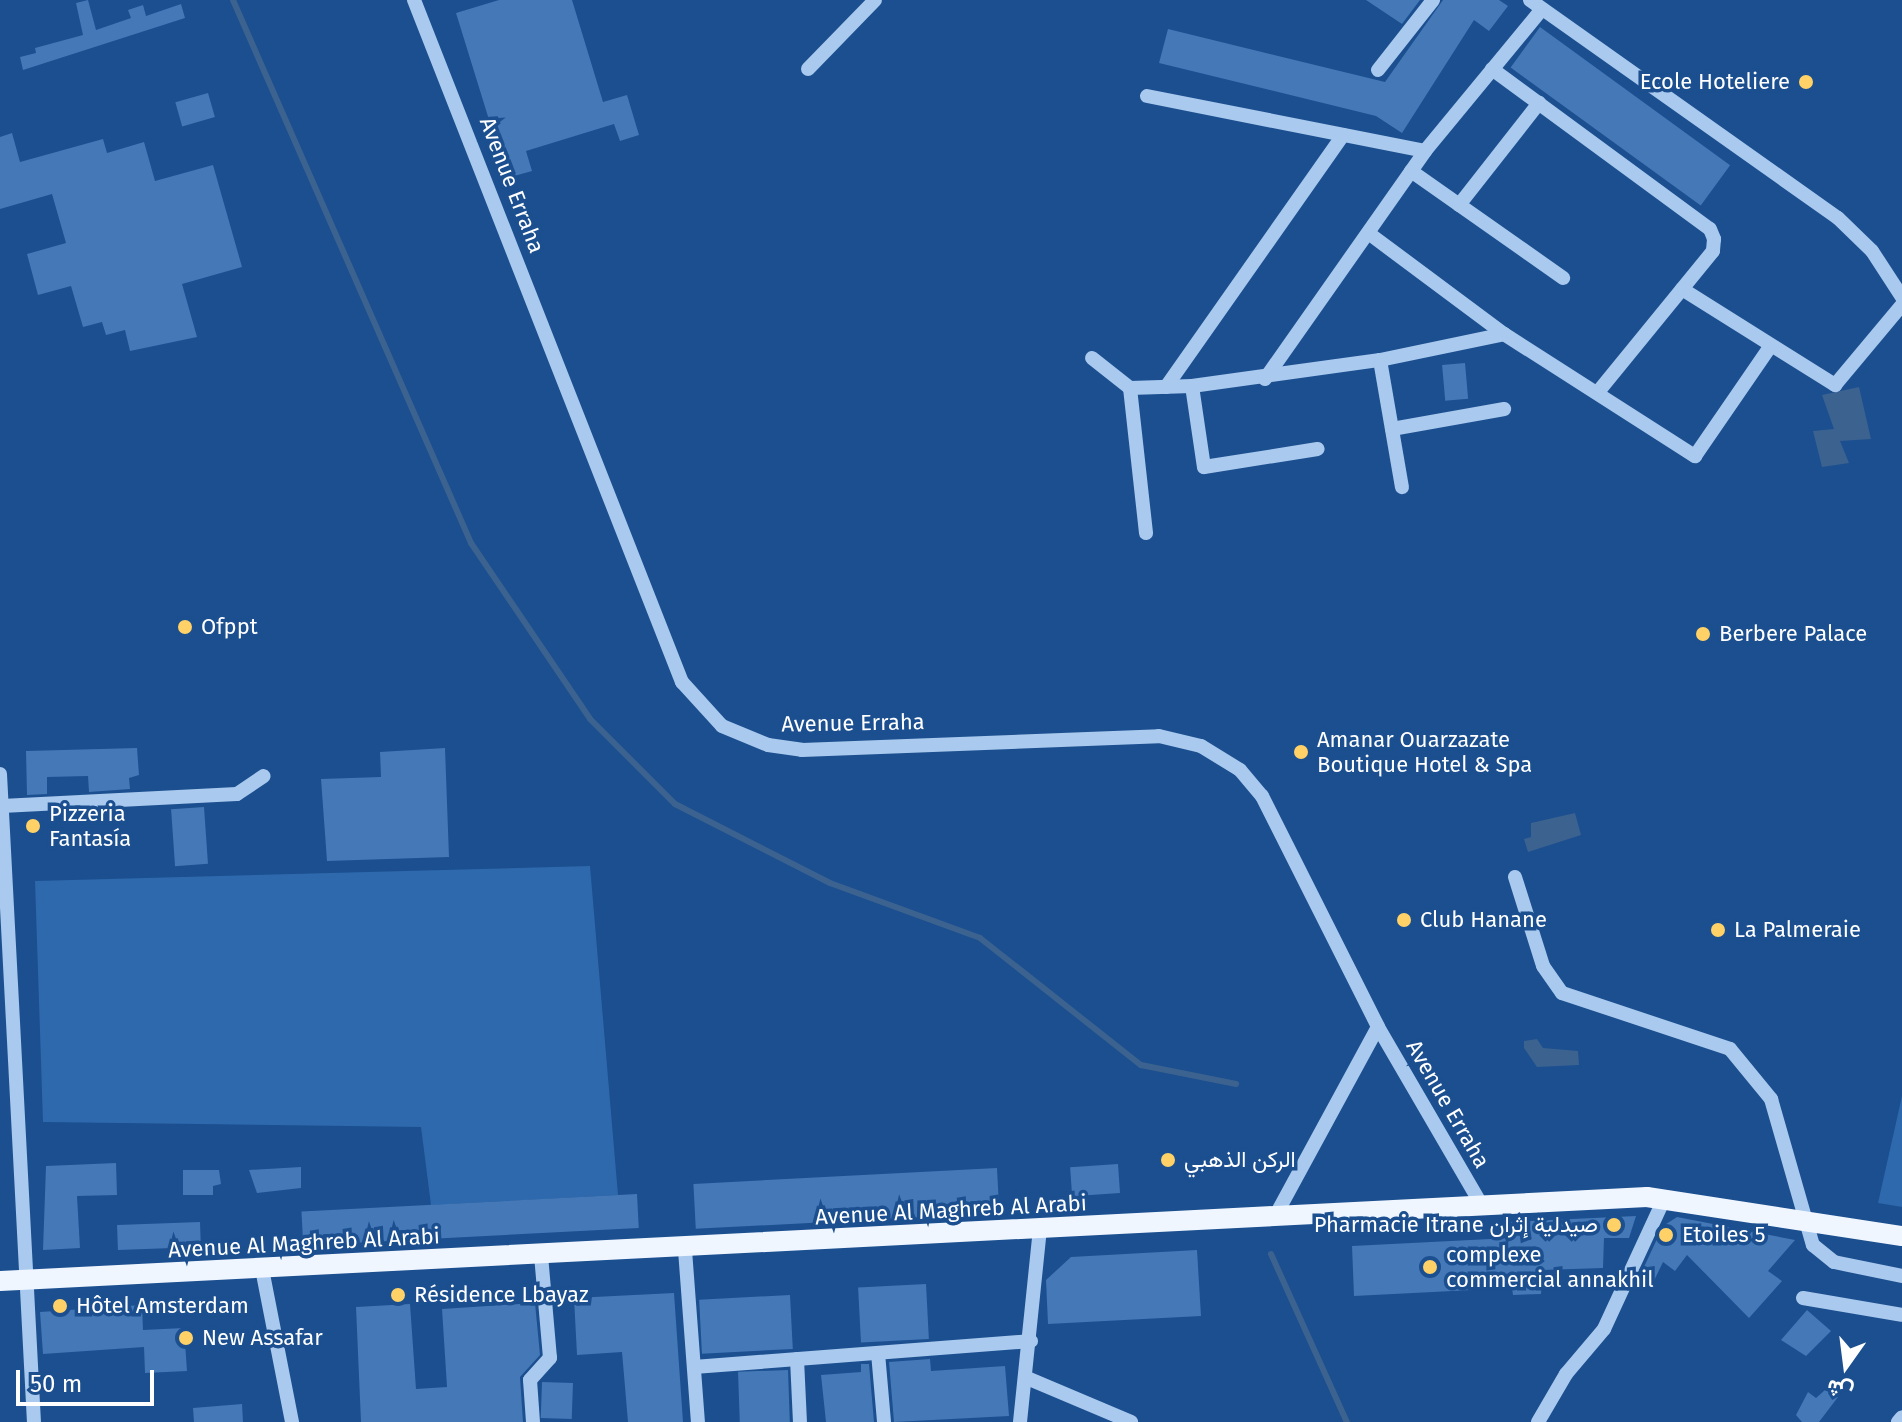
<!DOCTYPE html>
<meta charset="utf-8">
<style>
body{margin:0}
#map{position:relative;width:1902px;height:1422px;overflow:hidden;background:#1b4f8f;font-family:"Fira Sans",Vazirmatn,sans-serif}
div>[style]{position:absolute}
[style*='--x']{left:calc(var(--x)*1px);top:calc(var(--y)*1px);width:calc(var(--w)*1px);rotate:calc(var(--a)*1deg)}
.green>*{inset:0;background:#2e69ad}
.water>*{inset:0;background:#3c6290}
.stream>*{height:6px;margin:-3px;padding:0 3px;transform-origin:3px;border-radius:3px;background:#3c6290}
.building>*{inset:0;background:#4478b7;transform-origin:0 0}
.minor>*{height:14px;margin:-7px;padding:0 7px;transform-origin:7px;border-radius:7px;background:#a9c9ee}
.major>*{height:20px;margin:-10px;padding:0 10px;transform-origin:10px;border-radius:10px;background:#f0f6ff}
.dots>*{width:22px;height:22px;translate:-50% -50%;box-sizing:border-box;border:4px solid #1b4f8f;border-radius:50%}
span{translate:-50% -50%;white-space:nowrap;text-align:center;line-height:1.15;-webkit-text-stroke:7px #1b4f8f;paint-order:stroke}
.poi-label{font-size:22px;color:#fff}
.right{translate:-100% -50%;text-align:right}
.left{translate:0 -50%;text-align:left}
.street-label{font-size:22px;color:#fff}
.north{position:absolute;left:1806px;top:1326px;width:80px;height:80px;-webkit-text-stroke:6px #1b4f8f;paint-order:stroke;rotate:194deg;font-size:22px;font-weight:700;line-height:32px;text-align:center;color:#fff}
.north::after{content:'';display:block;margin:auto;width:28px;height:36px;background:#fff;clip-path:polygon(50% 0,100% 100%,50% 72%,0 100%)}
.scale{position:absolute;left:16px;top:1370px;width:138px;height:36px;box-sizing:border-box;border:4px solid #fff;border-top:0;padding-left:10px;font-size:24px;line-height:28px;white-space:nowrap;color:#fff;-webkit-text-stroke:6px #1b4f8f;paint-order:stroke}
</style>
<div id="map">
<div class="green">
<div style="clip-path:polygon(590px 866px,618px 1195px,431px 1205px,421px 1127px,43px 1122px,35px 881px)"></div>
<div style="clip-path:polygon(1902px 1096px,1902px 1207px,1878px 1203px)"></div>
</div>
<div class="water">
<div style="clip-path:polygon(1859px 387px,1871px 439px,1840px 441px,1849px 463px,1822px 467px,1813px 431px,1834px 429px,1822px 395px)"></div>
<div style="clip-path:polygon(1575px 813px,1581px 835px,1528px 852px,1524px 839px,1531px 837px,1531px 823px)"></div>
<div style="clip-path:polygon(1537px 1039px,1543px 1048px,1578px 1051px,1579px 1065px,1537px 1067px,1524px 1048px,1524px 1041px)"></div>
</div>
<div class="stream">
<div style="--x:233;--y:0;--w:593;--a:66.33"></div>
<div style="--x:471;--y:543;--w:212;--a:55.9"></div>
<div style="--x:590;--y:719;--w:120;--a:45"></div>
<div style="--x:675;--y:804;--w:174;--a:27"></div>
<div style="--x:830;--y:883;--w:160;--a:20.1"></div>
<div style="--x:980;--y:938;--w:205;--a:38.3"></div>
<div style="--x:1141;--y:1065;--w:97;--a:11.3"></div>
<div style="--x:1271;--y:1254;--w:184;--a:65.7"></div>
</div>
<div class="building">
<div style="clip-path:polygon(88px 0,96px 30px,131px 18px,128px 10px,143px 5px,146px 16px,181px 4px,185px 18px,23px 70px,20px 57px,36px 53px,35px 48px,83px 35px,76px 3px)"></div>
<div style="clip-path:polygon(499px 0,572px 0,603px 102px,627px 95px,639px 135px,620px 141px,614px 124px,526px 151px,532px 171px,507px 178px,456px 13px)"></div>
<div style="clip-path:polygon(1366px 0,1420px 0,1402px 24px)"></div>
<div style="clip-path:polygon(1443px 0,1499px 0,1508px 6px,1489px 31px,1474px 20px,1402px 133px,1376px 116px,1159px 63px,1168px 29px,1385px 82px)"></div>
<div style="left:1540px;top:27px;width:235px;height:50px;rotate:36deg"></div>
<div style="left:208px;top:93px;width:25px;height:34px;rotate:74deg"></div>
<div style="clip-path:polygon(12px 133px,20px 162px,103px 139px,107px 153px,144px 142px,155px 181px,213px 165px,242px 267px,182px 284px,197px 337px,130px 351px,125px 330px,106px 335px,102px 322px,83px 327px,71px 286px,38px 295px,27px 254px,66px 243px,52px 194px,0 209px,0 137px)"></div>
<div style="left:1465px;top:363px;width:36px;height:23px;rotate:85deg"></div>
<div style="clip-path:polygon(137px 748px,139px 775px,129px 778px,130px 789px,89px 792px,88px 776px,47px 777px,47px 794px,27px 795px,26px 751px)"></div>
<div style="clip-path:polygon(445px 748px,449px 857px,327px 861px,321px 779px,381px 777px,380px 752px)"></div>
<div style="left:204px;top:807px;width:57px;height:33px;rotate:86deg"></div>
<div style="clip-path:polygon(116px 1163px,117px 1195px,77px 1196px,80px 1248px,43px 1250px,46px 1166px)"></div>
<div style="left:1118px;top:1164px;width:29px;height:48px;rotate:86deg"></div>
<div style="clip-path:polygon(301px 1167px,301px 1188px,257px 1193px,249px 1170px)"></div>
<div style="left:997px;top:1168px;width:45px;height:304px;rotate:87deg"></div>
<div style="clip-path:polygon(183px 1170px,219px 1170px,221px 1184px,213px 1186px,213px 1195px,183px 1195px)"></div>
<div style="left:637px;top:1194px;width:34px;height:336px;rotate:87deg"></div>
<div style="clip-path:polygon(1636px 1216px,1629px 1238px,1604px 1238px,1603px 1268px,1543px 1270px,1541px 1294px,1513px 1295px,1512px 1288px,1354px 1296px,1352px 1246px,1510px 1238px,1509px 1222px)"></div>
<div style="clip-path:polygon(1677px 1217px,1795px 1240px,1768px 1271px,1782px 1281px,1749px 1318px,1687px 1255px,1675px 1271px,1663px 1262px,1651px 1287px,1638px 1280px,1663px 1226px)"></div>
<div style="left:200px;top:1222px;width:25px;height:83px;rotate:88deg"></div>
<div style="clip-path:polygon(1197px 1250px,1201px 1316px,1048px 1324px,1046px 1280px,1071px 1257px)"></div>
<div style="left:926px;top:1284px;width:55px;height:68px;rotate:87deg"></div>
<div style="clip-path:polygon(674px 1293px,683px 1422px,628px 1422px,622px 1352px,577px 1355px,574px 1298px)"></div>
<div style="left:790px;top:1295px;width:54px;height:91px;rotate:87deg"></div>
<div style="clip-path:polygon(535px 1303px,540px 1355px,520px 1377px,523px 1422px,361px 1422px,356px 1307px,410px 1304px,416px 1389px,447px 1387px,442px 1309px)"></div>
<div style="clip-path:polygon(142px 1305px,143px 1330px,184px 1328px,187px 1371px,145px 1373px,144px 1347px,43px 1354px,40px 1312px)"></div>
<div style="clip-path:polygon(1807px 1310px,1831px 1331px,1806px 1356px,1781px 1340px)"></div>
<div style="clip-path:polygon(930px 1359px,931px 1371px,1005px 1366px,1009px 1416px,894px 1422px,889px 1362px)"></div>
<div style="clip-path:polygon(861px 1364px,869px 1364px,874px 1422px,826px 1422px,821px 1375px,861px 1372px)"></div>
<div style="left:788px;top:1370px;width:52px;height:50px;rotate:88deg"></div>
<div style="left:542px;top:1382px;width:31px;height:36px;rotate:2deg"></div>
<div style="clip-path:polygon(1825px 1390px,1838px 1397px,1819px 1422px,1802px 1422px,1796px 1415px,1808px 1392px,1816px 1398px)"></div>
<div style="clip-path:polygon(242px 1404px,243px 1422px,194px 1422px,193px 1408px)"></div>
</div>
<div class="minor">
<div style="--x:414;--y:0;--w:733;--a:68.55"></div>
<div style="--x:682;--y:682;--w:59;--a:47.7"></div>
<div style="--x:722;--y:726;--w:50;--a:22.4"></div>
<div style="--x:768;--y:745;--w:34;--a:8"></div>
<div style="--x:802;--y:750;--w:357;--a:-2.2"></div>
<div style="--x:1159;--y:736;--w:43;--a:13.4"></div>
<div style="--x:1201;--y:746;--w:46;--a:31.6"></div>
<div style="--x:1240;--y:770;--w:34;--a:50"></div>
<div style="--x:1262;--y:796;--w:258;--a:63.3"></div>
<div style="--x:1378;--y:1027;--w:203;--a:59.8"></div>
<div style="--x:1530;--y:0;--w:377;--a:35.3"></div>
<div style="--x:1838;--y:218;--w:47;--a:44.1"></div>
<div style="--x:1872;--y:251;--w:55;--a:56.9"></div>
<div style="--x:808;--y:69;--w:96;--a:-45.8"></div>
<div style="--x:1492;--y:69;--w:270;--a:36.3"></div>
<div style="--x:1710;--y:229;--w:11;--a:68"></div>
<div style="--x:1714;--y:239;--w:12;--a:95"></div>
<div style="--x:1713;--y:251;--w:182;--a:129.2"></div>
<div style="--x:1378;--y:70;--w:89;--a:-51.8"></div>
<div style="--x:1147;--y:96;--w:283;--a:11.2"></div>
<div style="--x:1411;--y:171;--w:186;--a:35.1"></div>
<div style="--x:1459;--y:205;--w:130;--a:-51.9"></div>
<div style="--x:1371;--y:235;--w:166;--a:36.7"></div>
<div style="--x:1504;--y:334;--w:227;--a:32.6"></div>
<div style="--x:1695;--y:456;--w:132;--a:-55.5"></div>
<div style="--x:1682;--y:289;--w:181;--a:32.1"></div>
<div style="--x:1835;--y:385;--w:104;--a:-50.1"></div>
<div style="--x:1092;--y:358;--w:48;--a:38.3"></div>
<div style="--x:1130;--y:388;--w:62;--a:-1.8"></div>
<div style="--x:1192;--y:386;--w:190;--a:-7.9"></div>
<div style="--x:1380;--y:360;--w:127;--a:-11.8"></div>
<div style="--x:1380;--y:360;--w:129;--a:80.2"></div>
<div style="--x:1265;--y:379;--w:279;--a:-54.9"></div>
<div style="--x:1425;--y:151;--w:184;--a:-50.5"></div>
<div style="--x:1192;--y:386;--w:82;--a:81.6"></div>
<div style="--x:1204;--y:467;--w:115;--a:-9"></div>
<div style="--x:1166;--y:387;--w:308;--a:-54.9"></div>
<div style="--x:1130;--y:388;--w:146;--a:83.7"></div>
<div style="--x:1392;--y:429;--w:114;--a:-10.1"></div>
<div style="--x:0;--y:774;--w:649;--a:87"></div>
<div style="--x:2;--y:806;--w:235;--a:-2.9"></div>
<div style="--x:237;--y:794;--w:32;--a:-34"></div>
<div style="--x:1515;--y:877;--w:93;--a:72.5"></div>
<div style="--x:1543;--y:966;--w:33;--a:55"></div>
<div style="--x:1562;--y:993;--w:177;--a:18.4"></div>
<div style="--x:1730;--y:1049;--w:65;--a:50.6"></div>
<div style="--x:1771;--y:1099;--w:152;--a:74"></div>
<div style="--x:1813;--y:1245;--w:27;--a:39"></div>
<div style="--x:1834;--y:1262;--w:69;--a:11.6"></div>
<div style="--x:1278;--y:1211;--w:209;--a:-61.5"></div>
<div style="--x:685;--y:1250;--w:172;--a:85.7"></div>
<div style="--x:262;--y:1269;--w:156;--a:78.9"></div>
<div style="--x:1803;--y:1298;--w:100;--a:9.7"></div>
<div style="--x:878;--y:1353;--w:69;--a:85"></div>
<div style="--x:797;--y:1359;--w:63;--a:87.3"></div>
<div style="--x:694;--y:1367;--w:338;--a:-4.4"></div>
<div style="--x:1027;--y:1378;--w:113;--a:22.9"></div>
<div style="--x:533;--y:1422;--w:42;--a:-94.1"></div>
<div style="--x:530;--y:1380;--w:30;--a:-48"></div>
<div style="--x:550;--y:1358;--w:103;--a:-95"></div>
<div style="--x:1020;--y:1422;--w:193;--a:-84.1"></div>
<div style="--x:1538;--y:1422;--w:56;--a:-59.7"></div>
<div style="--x:1566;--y:1374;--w:59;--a:-49.8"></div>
<div style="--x:1604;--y:1329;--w:145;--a:-65.2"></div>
<div style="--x:1898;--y:1422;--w:6;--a:-51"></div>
</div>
<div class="major">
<div style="--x:0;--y:1281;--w:1649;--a:-2.92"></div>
<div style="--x:1647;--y:1197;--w:258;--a:8.7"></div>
</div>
<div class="dots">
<div style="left:1806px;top:82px;background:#ffd166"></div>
<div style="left:185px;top:627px;background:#ffd166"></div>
<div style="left:1703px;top:634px;background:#ffd166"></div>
<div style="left:1301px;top:752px;background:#ffd166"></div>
<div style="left:33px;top:826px;background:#ffd166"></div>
<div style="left:1404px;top:920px;background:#ffd166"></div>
<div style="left:1718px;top:930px;background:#ffd166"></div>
<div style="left:1168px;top:1160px;background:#ffd166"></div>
<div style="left:1614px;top:1225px;background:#ffd166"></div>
<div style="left:1666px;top:1235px;background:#ffd166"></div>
<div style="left:1430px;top:1267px;background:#ffd166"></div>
<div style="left:398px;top:1295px;background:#ffd166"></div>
<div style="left:60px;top:1306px;background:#ffd166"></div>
<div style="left:186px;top:1338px;background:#ffd166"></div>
</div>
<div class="poi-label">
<span class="right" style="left:1790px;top:82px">Ecole Hoteliere</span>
<span class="left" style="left:201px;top:627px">Ofppt</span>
<span class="left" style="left:1719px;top:634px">Berbere Palace</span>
<span class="left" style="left:1317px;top:752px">Amanar Ouarzazate<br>Boutique Hotel &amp; Spa</span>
<span class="left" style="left:49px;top:826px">Pizzeria<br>Fantasía</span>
<span class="left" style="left:1420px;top:920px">Club Hanane</span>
<span class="left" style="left:1734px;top:930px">La Palmeraie</span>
<span class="left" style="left:1184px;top:1160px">الركن الذهبي</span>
<span class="right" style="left:1598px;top:1225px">Pharmacie Itrane صيدلية إثران</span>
<span class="left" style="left:1682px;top:1235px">Etoiles 5</span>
<span class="left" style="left:1446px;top:1267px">complexe<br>commercial annakhil</span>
<span class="left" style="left:414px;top:1295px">Résidence Lbayaz</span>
<span class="left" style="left:76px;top:1306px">Hôtel Amsterdam</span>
<span class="left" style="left:202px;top:1338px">New Assafar</span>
</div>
<div class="street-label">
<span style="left:512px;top:185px;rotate:69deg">Avenue Erraha</span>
<span style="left:853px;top:723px;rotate:-1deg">Avenue Erraha</span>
<span style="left:1448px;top:1104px;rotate:60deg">Avenue Erraha</span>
<span style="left:951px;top:1210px;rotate:-3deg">Avenue Al Maghreb Al Arabi</span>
<span style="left:304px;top:1243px;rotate:-3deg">Avenue Al Maghreb Al Arabi</span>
</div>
<div class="north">ش</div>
<div class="scale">50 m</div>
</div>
